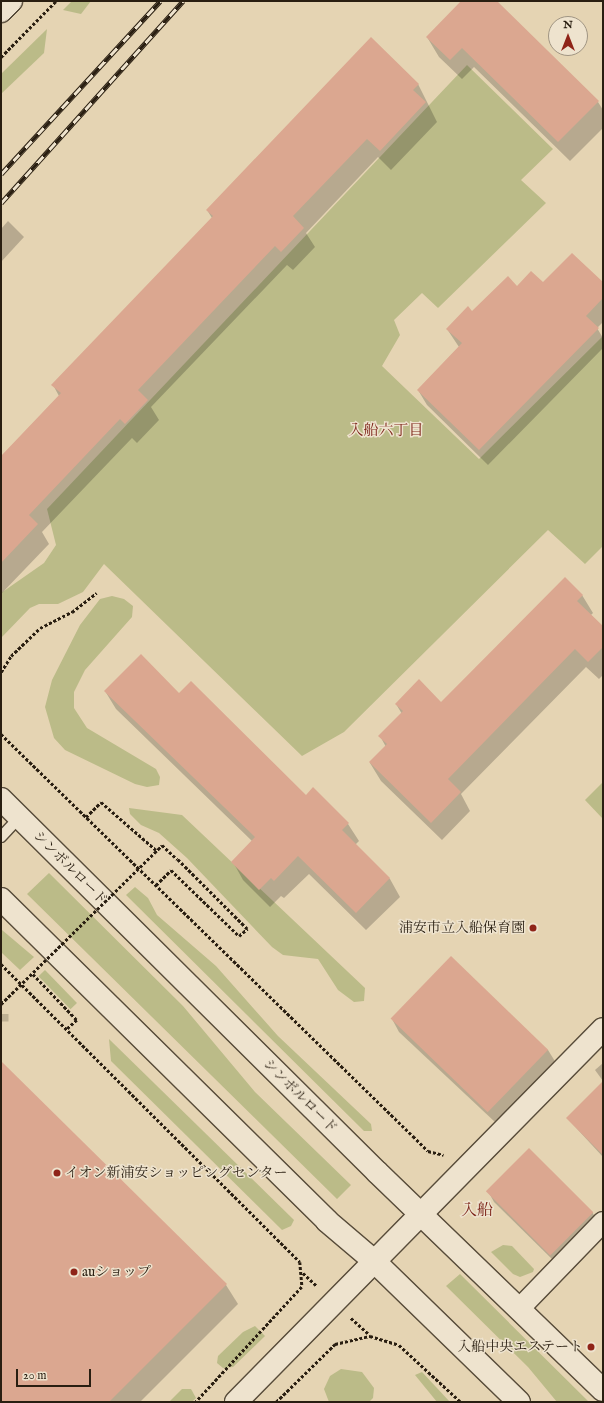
<!DOCTYPE html>
<meta charset="utf-8">
<style>
body{margin:0}
#map{position:relative;width:604px;height:1403px;overflow:hidden;background:#e5d4b3;font-family:"IM FELL English","Noto Serif JP",serif}
div>[style]{position:absolute}
[style*='--x']{left:calc(var(--x)*1px);top:calc(var(--y)*1px);width:calc(var(--w)*1px);rotate:calc(var(--a)*1deg)}
.green>*{inset:0;background:#bb8;transform-origin:0 0}
.shadow>*{inset:0;background:#0003}
.building>*{inset:0;background:#dba790;transform-origin:0 0}
.pedestrian-tunnel>*{height:15px;margin-top:-7.5px;transform-origin:0;background:repeating-linear-gradient(90deg,#bfb093 0 15px,transparent 0 23px)}
.path>*{height:2.5px;margin-top:-1.25px;transform-origin:0;background:repeating-linear-gradient(90deg,#291e11 0 3px,transparent 0 5px)}
.roads{filter:drop-shadow(1px 0 #584c3a) drop-shadow(-1px 0 #584c3a) drop-shadow(0 1px #584c3a) drop-shadow(0 -1px #584c3a)}
.service>*{height:10px;margin:-5px;padding:0 5px;transform-origin:5px;border-radius:5px;background:#eee3ce}
.minor>*{height:20px;margin:-10px;padding:0 10px;transform-origin:10px;border-radius:10px;background:#eee3ce}
.tertiary>*{height:22px;margin:-11px;padding:0 11px;transform-origin:11px;border-radius:11px;background:#eee3ce}
.rail>*{height:4.5px;margin-top:-2.25px;transform-origin:0;background:repeating-linear-gradient(90deg,#eee3ce 0 9px,#291e11 0 18px);box-sizing:border-box;border-block:1px solid #291e11}
.path-bridge>*{height:2.5px;margin-top:-1.25px;transform-origin:0;background:repeating-linear-gradient(90deg,#291e11 0 3px,transparent 0 5px)}
.dots>*{width:11px;height:11px;translate:-50% -50%;box-sizing:border-box;border:2px solid #eee3ce;border-radius:50%}
span{translate:-50% -50%;white-space:nowrap;text-align:center;line-height:1.15;-webkit-text-stroke:3px #eee3ce;paint-order:stroke}
.street-label{font-size:14px;color:#291e11}
.poi-label{font-size:14px;color:#291e11}
.right{translate:-100% -50%;text-align:right}
.left{translate:0 -50%;text-align:left}
.neighbourhood-label{font-size:15px;color:#7a1f14}
.quarter-label{font-size:16px;color:#7a1f14}
.frame{position:absolute;inset:0;border:2px solid #291e11;pointer-events:none}
.north{position:absolute;left:548px;top:16px;width:40px;height:40px;box-sizing:border-box;background:#eee3ce;border:1px solid #9f9482;border-radius:50%;rotate:0deg;font-size:11px;font-weight:700;line-height:16px;text-align:center;color:#291e11}
.north::after{content:'';display:block;margin:auto;width:14px;height:18px;background:#8f2418;clip-path:polygon(50% 0,100% 100%,50% 72%,0 100%)}
.scale{position:absolute;left:16px;top:1369px;width:75px;height:18px;box-sizing:border-box;border:2px solid #291e11;border-top:0;padding-left:5px;font-size:12px;line-height:14px;white-space:nowrap;color:#291e11;-webkit-text-stroke:3px #eee3ce;paint-order:stroke}
</style>
<div id="map">
<div class="green">
<div style="clip-path:polygon(72px 1px,91px 1px,81px 14px,63px 10px)"></div>
<div style="clip-path:polygon(47px 29px,44px 53px,1px 94px,1px 74px)"></div>
<div style="clip-path:polygon(467px 65px,553px 149px,521px 180px,546px 203px,438px 308px,422px 293px,394px 320px,400px 335px,382px 366px,479px 459px,603px 336px,603px 546px,585px 564px,548px 530px,344px 732px,302px 756px,104px 564px,83px 592px,58px 604px,39px 604px,30px 608px,1px 638px,1px 593px,44px 563px,56px 545px,47px 509px)"></div>
<div style="clip-path:polygon(112px 596px,124px 599px,133px 606px,132px 617px,85px 670px,74px 692px,74px 708px,87px 728px,156px 769px,160px 777px,159px 785px,147px 787px,135px 784px,65px 750px,54px 738px,45px 707px,52px 680px,80px 625px,100px 599px)"></div>
<div style="clip-path:polygon(603px 782px,603px 819px,585px 800px)"></div>
<div style="clip-path:polygon(129px 808px,182px 815px,365px 988px,364px 1001px,354px 1002px,338px 990px,318px 959px,283px 955px,272px 947px,187px 858px,159px 833px,141px 825px,130px 814px)"></div>
<div style="clip-path:polygon(49px 873px,183px 1006px,255px 1092px,351px 1185px,337px 1199px,27px 894px)"></div>
<div style="clip-path:polygon(135px 887px,148px 898px,157px 915px,216px 966px,278px 1036px,371px 1124px,372px 1131px,364px 1131px,126px 895px)"></div>
<div style="clip-path:polygon(2px 930px,34px 957px,20px 970px,2px 953px)"></div>
<div style="left:45px;top:970px;width:46px;height:9px;rotate:46deg"></div>
<div style="clip-path:polygon(109px 1039px,294px 1220px,291px 1226px,282px 1230px,111px 1061px)"></div>
<div style="clip-path:polygon(503px 1245px,512px 1246px,534px 1269px,533px 1272px,520px 1277px,513px 1274px,491px 1252px)"></div>
<div style="clip-path:polygon(460px 1274px,589px 1402px,557px 1402px,528px 1367px,446px 1286px)"></div>
<div style="clip-path:polygon(255px 1326px,265px 1336px,233px 1367px,223px 1368px,217px 1363px,218px 1356px,243px 1332px)"></div>
<div style="clip-path:polygon(341px 1369px,362px 1372px,374px 1388px,373px 1398px,369px 1402px,329px 1402px,324px 1389px,330px 1376px)"></div>
<div style="clip-path:polygon(422px 1372px,450px 1402px,437px 1402px,415px 1375px)"></div>
<div style="clip-path:polygon(182px 1389px,191px 1389px,196px 1398px,192px 1402px,169px 1402px)"></div>
</div>
<div class="shadow">
<div style="clip-path:polygon(463px 1px,495px 1px,598px 102px,603px 110px,603px 128px,570px 161px,474px 67px,462px 79px,439px 57px,427px 37px)"></div>
<div style="clip-path:polygon(418px 84px,437px 122px,391px 170px,378px 157px,306px 233px,315px 247px,293px 270px,287px 265px,151px 407px,159px 420px,137px 443px,132px 438px,42px 532px,49px 544px,1px 594px,1px 457px,59px 396px,53px 385px,212px 218px,207px 210px)"></div>
<div style="clip-path:polygon(8px 221px,24px 237px,1px 262px,1px 229px)"></div>
<div style="clip-path:polygon(543px 284px,603px 284px,603px 322px,597px 328px,603px 338px,603px 348px,488px 465px,427px 405px,418px 390px,459px 347px,447px 329px,517px 288px)"></div>
<div style="clip-path:polygon(582px 595px,593px 613px,591px 615px,603px 627px,603px 675px,599px 679px,586px 667px,461px 794px,470px 811px,442px 840px,381px 781px,370px 763px,386px 747px,380px 736px,402px 714px,396px 704px,441px 704px)"></div>
<div style="clip-path:polygon(105px 691px,179px 694px,306px 796px,348px 824px,359px 841px,355px 845px,390px 879px,400px 897px,366px 930px,309px 874px,284px 898px,281px 896px,270px 907px,243px 880px,233px 862px,252px 841px,116px 709px)"></div>
<div style="clip-path:polygon(392px 1019px,548px 1050px,556px 1063px,496px 1123px,399px 1032px)"></div>
<div style="clip-path:polygon(1px 1063px,226px 1285px,238px 1304px,140px 1402px,1px 1402px)"></div>
<div style="clip-path:polygon(603px 1063px,603px 1081px,595px 1070px)"></div>
<div style="clip-path:polygon(603px 1083px,603px 1157px,567px 1118px)"></div>
<div style="clip-path:polygon(488px 1191px,592px 1212px,599px 1223px,557px 1264px,494px 1202px)"></div>
</div>
<div class="building">
<div style="clip-path:polygon(461px 1px,497px 1px,599px 101px,558px 142px,462px 48px,450px 60px,426px 37px)"></div>
<div style="clip-path:polygon(371px 37px,419px 84px,413px 90px,426px 102px,380px 151px,367px 139px,293px 216px,304px 228px,281px 252px,275px 246px,138px 390px,148px 400px,125px 424px,120px 419px,29px 515px,38px 524px,1px 563px,1px 456px,61px 393px,51px 385px,213px 216px,206px 210px)"></div>
<div style="clip-path:polygon(572px 253px,603px 282px,603px 298px,586px 316px,599px 328px,479px 450px,417px 390px,462px 343px,446px 329px,468px 306px,472px 311px,508px 276px,517px 286px,531px 271px,543px 282px)"></div>
<div style="clip-path:polygon(565px 577px,583px 595px,577px 601px,603px 626px,603px 647px,588px 662px,575px 649px,448px 779px,461px 792px,431px 823px,369px 762px,387px 744px,378px 736px,403px 711px,395px 704px,419px 679px,441px 702px)"></div>
<div style="clip-path:polygon(141px 654px,179px 693px,191px 681px,306px 795px,313px 787px,349px 823px,342px 830px,390px 878px,356px 913px,298px 856px,274px 881px,271px 878px,259px 890px,231px 862px,255px 837px,104px 691px)"></div>
<div style="left:451px;top:956px;width:135px;height:87px;rotate:44deg"></div>
<div style="clip-path:polygon(1px 1061px,227px 1284px,109px 1402px,1px 1402px)"></div>
<div style="clip-path:polygon(603px 1081px,603px 1155px,566px 1118px)"></div>
<div style="left:529px;top:1148px;width:91px;height:61px;rotate:45deg"></div>
</div>
<div class="pedestrian-tunnel">
<div style="--x:1;--y:1013;--w:8;--a:90"></div>
</div>
<div class="path">
<div style="--x:1;--y:57;--w:78;--a:-45.5"></div>
<div style="--x:1;--y:672;--w:19;--a:-58"></div>
<div style="--x:11;--y:656;--w:40;--a:-44"></div>
<div style="--x:40;--y:628;--w:36;--a:-27"></div>
<div style="--x:72;--y:612;--w:31;--a:-38"></div>
<div style="--x:1;--y:734;--w:576;--a:44.3"></div>
<div style="--x:413;--y:1136;--w:21;--a:45"></div>
<div style="--x:428;--y:1151;--w:16;--a:14"></div>
<div style="--x:86;--y:817;--w:21;--a:-45"></div>
<div style="--x:101;--y:802;--w:73;--a:41.1"></div>
<div style="--x:156;--y:885;--w:21;--a:-45"></div>
<div style="--x:171;--y:870;--w:95;--a:44.1"></div>
<div style="--x:239;--y:936;--w:11;--a:-41"></div>
<div style="--x:247;--y:929;--w:99;--a:-135"></div>
<div style="--x:1;--y:964;--w:422;--a:44.9"></div>
<div style="--x:300;--y:1262;--w:25;--a:85"></div>
<div style="--x:302;--y:1287;--w:156;--a:132.7"></div>
<div style="--x:33;--y:974;--w:64;--a:46.3"></div>
<div style="--x:77;--y:1020;--w:13;--a:138"></div>
<div style="--x:303;--y:1273;--w:19;--a:43"></div>
<div style="--x:351;--y:1318;--w:25;--a:42"></div>
<div style="--x:276;--y:1402;--w:83;--a:-44.5"></div>
<div style="--x:335;--y:1344;--w:36;--a:-13"></div>
<div style="--x:370;--y:1336;--w:30;--a:17"></div>
<div style="--x:399;--y:1345;--w:84;--a:42.6"></div>
</div>
<div class="roads">
<div class="service">
<div style="--x:1;--y:837;--w:26;--a:-47"></div>
</div>
<div class="minor">
<div style="--x:519;--y:1309;--w:121;--a:-46"></div>
</div>
<div class="tertiary">
<div style="--x:1;--y:11;--w:14;--a:-45"></div>
<div style="--x:1;--y:799;--w:530;--a:44.77"></div>
<div style="--x:377;--y:1172;--w:314;--a:44"></div>
<div style="--x:1;--y:899;--w:458;--a:44.6"></div>
<div style="--x:327;--y:1221;--w:62;--a:40.4"></div>
<div style="--x:374;--y:1261;--w:202;--a:44.2"></div>
<div style="--x:236;--y:1402;--w:523;--a:-45.46"></div>
</div>
</div>
<div class="rail">
<div style="--x:1;--y:174;--w:235;--a:-47.4"></div>
<div style="--x:1;--y:203;--w:272;--a:-48"></div>
</div>
<div class="path-bridge">
<div style="--x:1;--y:1004;--w:226;--a:-44.6"></div>
<div style="--x:162;--y:845;--w:21;--a:43"></div>
</div>
<div class="dots">
<div style="left:533px;top:928px;background:#8f2418"></div>
<div style="left:57px;top:1173px;background:#8f2418"></div>
<div style="left:74px;top:1272px;background:#8f2418"></div>
<div style="left:591px;top:1347px;background:#8f2418"></div>
</div>
<div class="street-label">
<span style="left:70px;top:868px;rotate:45deg">シンボルロード</span>
<span style="left:300px;top:1096px;rotate:45deg">シンボルロード</span>
</div>
<div class="poi-label">
<span class="right" style="left:525px;top:928px">浦安市立入船保育園</span>
<span class="left" style="left:65px;top:1173px">イオン新浦安ショッピングセンター</span>
<span class="left" style="left:82px;top:1272px">auショップ</span>
<span class="right" style="left:583px;top:1347px">入船中央エステート</span>
</div>
<div class="neighbourhood-label">
<span style="left:386px;top:431px">入船六丁目</span>
</div>
<div class="quarter-label">
<span style="left:477px;top:1211px">入船</span>
</div>
<div class="frame"></div>
<div class="north">N</div>
<div class="scale">20 m</div>
</div>
